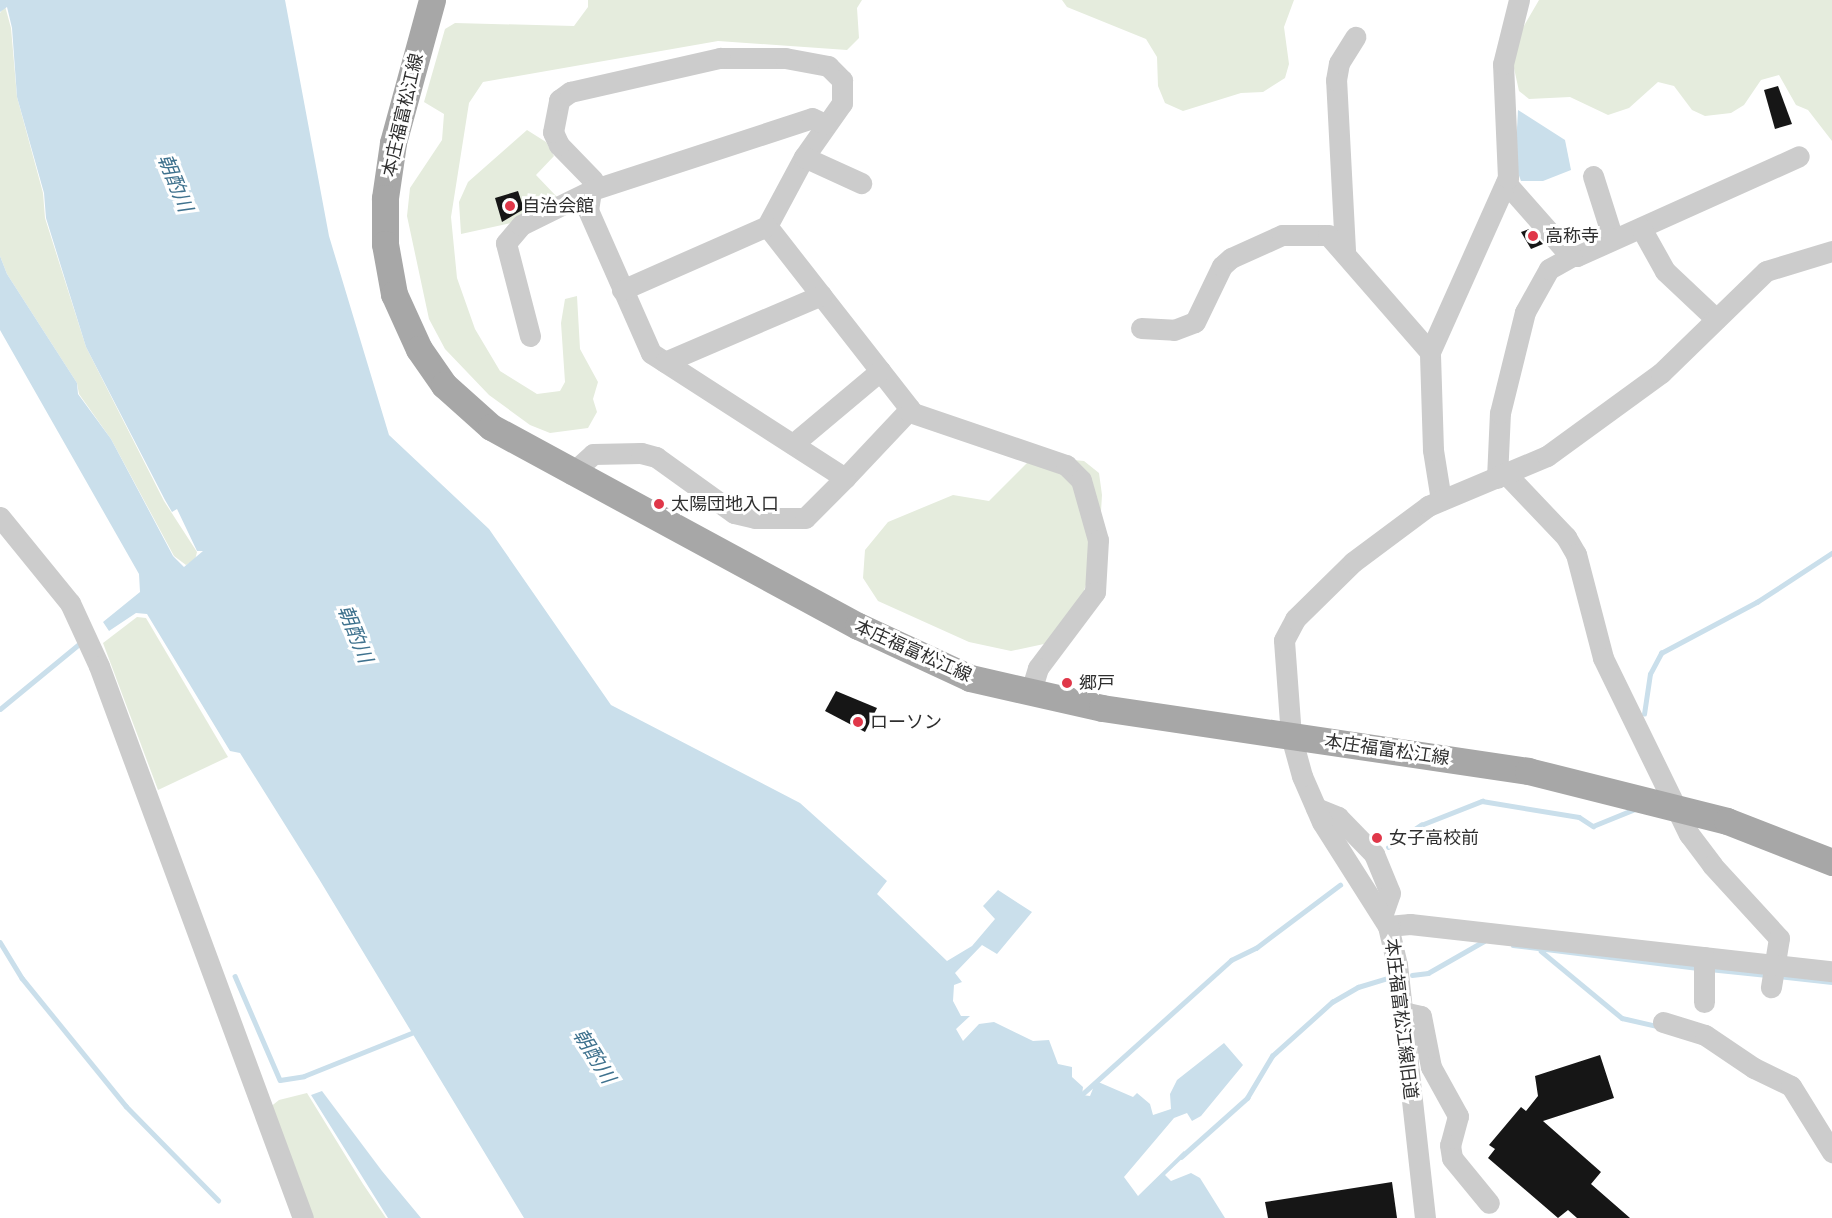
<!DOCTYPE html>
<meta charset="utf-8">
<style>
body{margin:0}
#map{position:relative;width:1832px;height:1218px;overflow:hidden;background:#fff;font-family:Montserrat,"Noto Sans JP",sans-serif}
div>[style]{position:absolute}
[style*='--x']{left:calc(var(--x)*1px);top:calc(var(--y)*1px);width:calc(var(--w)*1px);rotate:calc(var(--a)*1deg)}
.green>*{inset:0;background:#e5ecdd}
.water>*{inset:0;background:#cadfeb}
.stream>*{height:4.5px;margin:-2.25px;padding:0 2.25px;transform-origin:2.25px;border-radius:2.25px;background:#cadfeb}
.building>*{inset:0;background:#161616}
.minor>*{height:21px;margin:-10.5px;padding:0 10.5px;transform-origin:10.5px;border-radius:10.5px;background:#ccc}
.major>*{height:27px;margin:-13.5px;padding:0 13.5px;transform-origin:13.5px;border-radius:13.5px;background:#a7a7a7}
.dots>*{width:16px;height:16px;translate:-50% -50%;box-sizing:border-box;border:3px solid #fff;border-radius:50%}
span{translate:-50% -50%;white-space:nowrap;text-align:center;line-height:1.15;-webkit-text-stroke:6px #fff;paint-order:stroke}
.street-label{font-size:18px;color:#2f2f2f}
.poi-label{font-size:18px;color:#2f2f2f}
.left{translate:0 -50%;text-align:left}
.water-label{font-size:20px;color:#3f728e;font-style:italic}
</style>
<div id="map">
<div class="green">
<div style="clip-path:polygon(588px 0,862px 0,857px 8px,859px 38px,847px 50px,718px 41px,483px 82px,469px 103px,451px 217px,457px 278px,475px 329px,500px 371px,537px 394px,560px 391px,565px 382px,561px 323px,565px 299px,577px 296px,580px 349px,598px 382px,593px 399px,597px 412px,588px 428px,550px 433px,530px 425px,489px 395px,445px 349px,429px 319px,407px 216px,410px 188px,442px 140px,444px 114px,424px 102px,445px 29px,455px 23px,574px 26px,588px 7px)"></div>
<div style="clip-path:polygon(1062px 0,1294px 0,1284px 27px,1289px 64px,1285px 78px,1263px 92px,1241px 93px,1183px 111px,1165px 103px,1158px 86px,1157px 57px,1146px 39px,1067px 7px)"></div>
<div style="clip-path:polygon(1539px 0,1832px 0,1832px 141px,1808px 110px,1796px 105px,1779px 75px,1761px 80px,1744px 105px,1731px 113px,1705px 116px,1692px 110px,1674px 86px,1658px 82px,1629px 108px,1608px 115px,1570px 97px,1529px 99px,1519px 91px,1510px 50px)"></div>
<div style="clip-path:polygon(5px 6px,11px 28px,17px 97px,43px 193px,45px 218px,86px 347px,164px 501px,197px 552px,195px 560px,186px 565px,174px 556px,111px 439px,79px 394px,77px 383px,7px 274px,0 256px,0 13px)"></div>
<div style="clip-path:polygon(527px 130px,546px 142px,554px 156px,536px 175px,557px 197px,520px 221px,461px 234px,459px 202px,468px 182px)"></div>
<div style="clip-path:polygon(1034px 456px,1084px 461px,1099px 473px,1102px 495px,1099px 545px,1078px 609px,1044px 644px,1011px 651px,969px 642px,878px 601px,863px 578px,865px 550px,888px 522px,953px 495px,989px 501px)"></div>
<div style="clip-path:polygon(137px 617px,146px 618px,228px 757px,158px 790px,103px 643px)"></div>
<div style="clip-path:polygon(307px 1093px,363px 1184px,386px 1218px,308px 1218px,269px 1108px,279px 1100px)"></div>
</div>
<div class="water">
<div style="clip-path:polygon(0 0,285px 0,329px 236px,389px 435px,489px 529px,611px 705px,800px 803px,887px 881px,877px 894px,947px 961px,972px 946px,995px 919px,983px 906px,998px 890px,1032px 912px,997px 954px,982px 945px,955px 973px,962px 982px,954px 985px,953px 1001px,961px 1016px,970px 1016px,956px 1029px,963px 1041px,979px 1024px,994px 1022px,1033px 1041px,1049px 1040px,1058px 1064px,1072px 1067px,1072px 1077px,1083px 1087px,1082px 1095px,1090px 1096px,1096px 1081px,1133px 1097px,1137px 1093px,1150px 1104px,1153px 1115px,1171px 1109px,1170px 1094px,1177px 1080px,1224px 1043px,1243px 1065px,1201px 1116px,1192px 1121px,1187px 1113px,1174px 1118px,1124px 1177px,1138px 1196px,1184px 1151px,1186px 1155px,1165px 1175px,1171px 1181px,1191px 1173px,1200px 1178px,1225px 1218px,524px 1218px,319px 879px,240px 753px,230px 751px,147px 614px,136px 613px,109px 631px,103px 622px,140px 592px,139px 574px,0 330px,0 256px,7px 274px,77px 383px,78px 394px,111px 439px,173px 556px,184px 567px,203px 551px,197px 551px,177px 509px,172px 512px,165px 500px,86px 347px,46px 218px,44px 193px,17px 97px,12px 28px,7px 7px,0 12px)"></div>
<div style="clip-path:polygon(1518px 110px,1565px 140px,1571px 170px,1543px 181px,1521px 181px,1515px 165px)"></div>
<div style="clip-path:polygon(322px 1091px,382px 1171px,421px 1218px,388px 1218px,311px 1095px)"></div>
</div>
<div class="stream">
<div style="--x:0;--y:709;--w:101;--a:-39.4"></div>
<div style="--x:1644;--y:714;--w:40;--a:-81.5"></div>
<div style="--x:1650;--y:674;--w:24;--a:-62"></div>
<div style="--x:1661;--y:653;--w:109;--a:-28"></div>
<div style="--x:1757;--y:602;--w:90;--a:-33.2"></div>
<div style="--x:1388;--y:847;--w:40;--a:-34"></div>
<div style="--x:1421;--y:825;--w:66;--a:-21.5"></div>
<div style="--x:1482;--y:801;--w:98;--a:9.4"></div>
<div style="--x:1579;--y:817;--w:17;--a:33"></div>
<div style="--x:1593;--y:826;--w:45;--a:-22"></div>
<div style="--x:0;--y:942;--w:42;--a:58.6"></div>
<div style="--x:22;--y:978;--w:165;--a:50.9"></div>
<div style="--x:126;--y:1106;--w:132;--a:45.6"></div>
<div style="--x:1513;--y:945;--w:186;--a:7.1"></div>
<div style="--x:1541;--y:951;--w:105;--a:39.6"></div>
<div style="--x:1622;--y:1018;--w:37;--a:13"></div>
<div style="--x:1709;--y:969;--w:58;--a:5.9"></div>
<div style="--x:1412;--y:975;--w:16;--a:-7"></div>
<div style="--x:1428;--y:973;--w:64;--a:-29.7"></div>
<div style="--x:235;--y:976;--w:113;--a:66.6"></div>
<div style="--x:280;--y:1080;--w:24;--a:-9"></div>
<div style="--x:304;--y:1076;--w:124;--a:-21.8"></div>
<div style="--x:1778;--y:976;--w:54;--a:6.3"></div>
<div style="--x:1078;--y:1098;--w:206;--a:-42"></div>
<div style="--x:1231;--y:960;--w:28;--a:-26"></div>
<div style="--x:1256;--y:948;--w:105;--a:-36.9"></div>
<div style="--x:1181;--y:1157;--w:89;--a:-41.8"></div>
<div style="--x:1247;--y:1098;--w:49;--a:-59.2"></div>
<div style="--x:1272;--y:1056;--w:81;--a:-42"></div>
<div style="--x:1332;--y:1002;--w:30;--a:-30"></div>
<div style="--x:1358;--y:987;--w:31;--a:-17"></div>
</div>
<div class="building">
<div style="clip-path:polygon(1778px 86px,1792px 124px,1775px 129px,1764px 90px)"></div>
<div style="clip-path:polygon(518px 191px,524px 209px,502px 222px,495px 198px)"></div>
<div style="clip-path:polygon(1529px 229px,1543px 244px,1531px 249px,1521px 232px)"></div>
<div style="clip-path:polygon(836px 691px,877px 708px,865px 732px,825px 711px)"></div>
<div style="clip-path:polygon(1600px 1055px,1614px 1098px,1543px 1121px,1601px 1172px,1591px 1184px,1630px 1218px,1577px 1218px,1568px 1210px,1558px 1218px,1488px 1158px,1495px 1149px,1489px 1145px,1521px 1107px,1526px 1111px,1538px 1096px,1535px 1076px)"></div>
<div style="clip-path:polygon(1392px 1182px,1397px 1218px,1268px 1218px,1265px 1202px)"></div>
</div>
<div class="minor">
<div style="--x:720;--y:58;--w:65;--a:0"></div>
<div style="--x:785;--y:58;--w:44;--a:10.5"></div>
<div style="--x:828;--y:66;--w:20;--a:45"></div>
<div style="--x:842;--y:80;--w:23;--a:90"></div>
<div style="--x:842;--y:103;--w:66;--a:125.1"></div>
<div style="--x:804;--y:157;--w:78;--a:118.2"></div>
<div style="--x:767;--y:226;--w:232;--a:52"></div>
<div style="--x:910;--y:409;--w:95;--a:133.3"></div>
<div style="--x:845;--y:478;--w:231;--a:-147.2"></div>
<div style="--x:651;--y:353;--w:156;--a:-113.8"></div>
<div style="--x:588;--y:210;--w:30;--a:-81"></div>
<div style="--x:593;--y:180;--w:49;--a:-134.2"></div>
<div style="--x:559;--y:145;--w:14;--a:-115"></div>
<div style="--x:553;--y:132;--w:33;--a:-79"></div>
<div style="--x:559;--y:100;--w:14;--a:-36"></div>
<div style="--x:570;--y:92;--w:154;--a:-12.8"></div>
<div style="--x:804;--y:157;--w:63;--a:24.5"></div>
<div style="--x:1593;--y:176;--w:66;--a:72.4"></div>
<div style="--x:1506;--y:183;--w:91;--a:48.6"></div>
<div style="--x:1566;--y:251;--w:12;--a:24"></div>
<div style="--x:1577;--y:256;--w:243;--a:-24.2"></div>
<div style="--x:1641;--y:228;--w:49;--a:60.8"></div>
<div style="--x:1665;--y:271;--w:70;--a:43.3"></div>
<div style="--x:1345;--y:250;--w:170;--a:-93"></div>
<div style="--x:1336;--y:80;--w:17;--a:-80"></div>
<div style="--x:1339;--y:63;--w:31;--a:-58"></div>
<div style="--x:622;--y:290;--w:158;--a:-23.8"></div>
<div style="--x:1141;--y:328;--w:33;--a:3"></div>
<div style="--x:1174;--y:330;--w:22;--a:-21"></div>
<div style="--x:1195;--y:322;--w:62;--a:-64.3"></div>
<div style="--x:1222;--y:266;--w:12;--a:-42"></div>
<div style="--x:1231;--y:258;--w:56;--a:-24.3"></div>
<div style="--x:1282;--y:235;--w:46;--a:0"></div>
<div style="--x:1328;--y:235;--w:155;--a:48.9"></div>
<div style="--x:530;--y:336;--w:96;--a:-104.5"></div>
<div style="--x:506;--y:243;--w:23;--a:-50"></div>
<div style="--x:521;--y:225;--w:79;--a:-26.2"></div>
<div style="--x:592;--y:190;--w:231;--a:-18.1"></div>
<div style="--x:812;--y:118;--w:14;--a:25"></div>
<div style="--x:665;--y:362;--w:170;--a:-23.2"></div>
<div style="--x:910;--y:412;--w:165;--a:18.8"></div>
<div style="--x:1066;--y:465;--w:21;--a:45"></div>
<div style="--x:1081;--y:480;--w:62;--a:74.2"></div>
<div style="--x:1098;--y:540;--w:52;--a:93.3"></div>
<div style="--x:1095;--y:592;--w:95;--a:126.9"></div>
<div style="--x:1038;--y:668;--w:27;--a:107"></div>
<div style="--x:793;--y:444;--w:114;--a:-40"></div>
<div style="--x:571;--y:474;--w:30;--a:-42"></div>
<div style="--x:593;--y:454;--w:48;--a:-1.2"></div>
<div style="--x:641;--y:453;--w:16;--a:15"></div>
<div style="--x:656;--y:457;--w:96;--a:35.7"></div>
<div style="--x:734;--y:513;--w:22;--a:13"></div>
<div style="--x:755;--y:518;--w:50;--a:0"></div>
<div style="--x:805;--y:518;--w:57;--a:-45"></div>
<div style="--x:1507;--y:475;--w:86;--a:46.4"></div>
<div style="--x:1566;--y:537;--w:20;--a:60"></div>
<div style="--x:1576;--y:554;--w:107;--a:75.4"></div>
<div style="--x:1603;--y:658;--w:196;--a:64"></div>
<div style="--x:1689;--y:834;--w:39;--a:53"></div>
<div style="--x:1712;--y:865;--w:99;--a:47.5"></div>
<div style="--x:1779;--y:938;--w:50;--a:99.3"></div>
<div style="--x:1497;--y:478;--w:65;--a:-87.4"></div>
<div style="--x:1500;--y:413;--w:104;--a:-76.1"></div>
<div style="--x:1525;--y:312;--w:49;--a:-60.8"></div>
<div style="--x:1549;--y:269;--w:26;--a:-29"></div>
<div style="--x:1441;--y:500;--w:51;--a:-99.1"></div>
<div style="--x:1433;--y:450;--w:98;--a:-91.8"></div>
<div style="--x:1430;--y:352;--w:191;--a:-65.9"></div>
<div style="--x:1508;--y:178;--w:114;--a:-92.5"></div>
<div style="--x:1503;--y:64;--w:66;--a:-76"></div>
<div style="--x:0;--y:517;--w:111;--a:50.9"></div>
<div style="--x:70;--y:603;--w:69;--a:65.3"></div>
<div style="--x:99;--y:666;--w:588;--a:69.72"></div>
<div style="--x:1316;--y:808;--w:24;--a:22"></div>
<div style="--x:1338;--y:817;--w:52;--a:45.8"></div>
<div style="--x:1374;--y:854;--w:42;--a:67.7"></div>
<div style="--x:1390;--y:893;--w:21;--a:109"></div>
<div style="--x:1388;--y:926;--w:22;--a:-5"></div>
<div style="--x:1410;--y:924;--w:425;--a:6.4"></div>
<div style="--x:1704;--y:957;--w:45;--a:90"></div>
<div style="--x:1403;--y:1012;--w:18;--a:13"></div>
<div style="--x:1421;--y:1016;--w:52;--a:78.9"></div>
<div style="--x:1431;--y:1067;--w:56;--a:61.1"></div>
<div style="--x:1458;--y:1116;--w:30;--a:105"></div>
<div style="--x:1450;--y:1145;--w:13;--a:81"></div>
<div style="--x:1452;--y:1158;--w:58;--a:50.6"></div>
<div style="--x:1663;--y:1022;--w:44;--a:17.2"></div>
<div style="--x:1705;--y:1035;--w:59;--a:34"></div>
<div style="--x:1754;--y:1068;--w:41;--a:25.9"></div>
<div style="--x:1791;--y:1086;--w:78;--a:58.2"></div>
<div style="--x:1425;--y:1218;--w:255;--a:-96.3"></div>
<div style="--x:1397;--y:965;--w:40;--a:-103"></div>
<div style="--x:1388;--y:926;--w:123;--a:-122.4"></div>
<div style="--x:1322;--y:822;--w:50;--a:-113.5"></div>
<div style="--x:1302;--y:776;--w:41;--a:-105.4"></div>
<div style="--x:1291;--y:736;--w:96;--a:-94.2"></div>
<div style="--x:1284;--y:640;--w:24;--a:-62"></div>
<div style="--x:1295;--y:619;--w:81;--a:-44.5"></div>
<div style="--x:1353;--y:562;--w:94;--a:-36.7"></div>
<div style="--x:1428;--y:506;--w:129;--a:-22.8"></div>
<div style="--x:1547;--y:456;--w:141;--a:-36.1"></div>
<div style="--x:1661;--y:373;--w:146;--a:-44.2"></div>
<div style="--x:1766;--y:271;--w:69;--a:-16.9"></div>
</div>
<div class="major">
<div style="--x:432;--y:0;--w:148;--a:105.3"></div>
<div style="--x:393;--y:143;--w:56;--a:98.3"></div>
<div style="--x:385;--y:198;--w:46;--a:90"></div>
<div style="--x:385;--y:244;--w:51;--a:79.8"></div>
<div style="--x:394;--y:294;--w:60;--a:65.6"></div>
<div style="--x:419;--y:349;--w:44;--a:55.2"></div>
<div style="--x:444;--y:385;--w:63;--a:41.8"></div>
<div style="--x:491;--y:427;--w:417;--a:28.5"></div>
<div style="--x:858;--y:626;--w:123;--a:24.9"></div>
<div style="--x:970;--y:678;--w:135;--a:12.8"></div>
<div style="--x:1102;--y:708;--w:431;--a:8.4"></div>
<div style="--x:1528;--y:771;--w:205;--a:14.1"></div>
<div style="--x:1727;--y:821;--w:113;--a:21.3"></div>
</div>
<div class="dots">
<div style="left:510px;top:206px;background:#e03749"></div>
<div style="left:1533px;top:236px;background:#e03749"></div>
<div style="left:659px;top:504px;background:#e03749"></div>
<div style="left:1067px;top:683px;background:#e03749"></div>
<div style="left:858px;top:722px;background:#e03749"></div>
<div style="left:1377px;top:838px;background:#e03749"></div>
</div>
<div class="street-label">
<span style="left:403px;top:115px;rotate:-77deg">本庄福富松江線</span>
<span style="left:913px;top:651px;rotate:24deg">本庄福富松江線</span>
<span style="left:1387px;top:750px;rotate:8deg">本庄福富松江線</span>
<span style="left:1401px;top:1019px;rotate:83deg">本庄福富松江線旧道</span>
</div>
<div class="poi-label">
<span class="left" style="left:522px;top:206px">自治会館</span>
<span class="left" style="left:1545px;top:236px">高称寺</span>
<span class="left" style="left:671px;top:504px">太陽団地入口</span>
<span class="left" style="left:1079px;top:683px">郷戸</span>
<span class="left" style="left:870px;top:722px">ローソン</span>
<span class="left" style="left:1389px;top:838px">女子高校前</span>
</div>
<div class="water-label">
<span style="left:175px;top:183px;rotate:68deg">朝酌川</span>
<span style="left:355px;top:634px;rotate:68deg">朝酌川</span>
<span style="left:594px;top:1056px;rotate:58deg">朝酌川</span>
</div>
</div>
